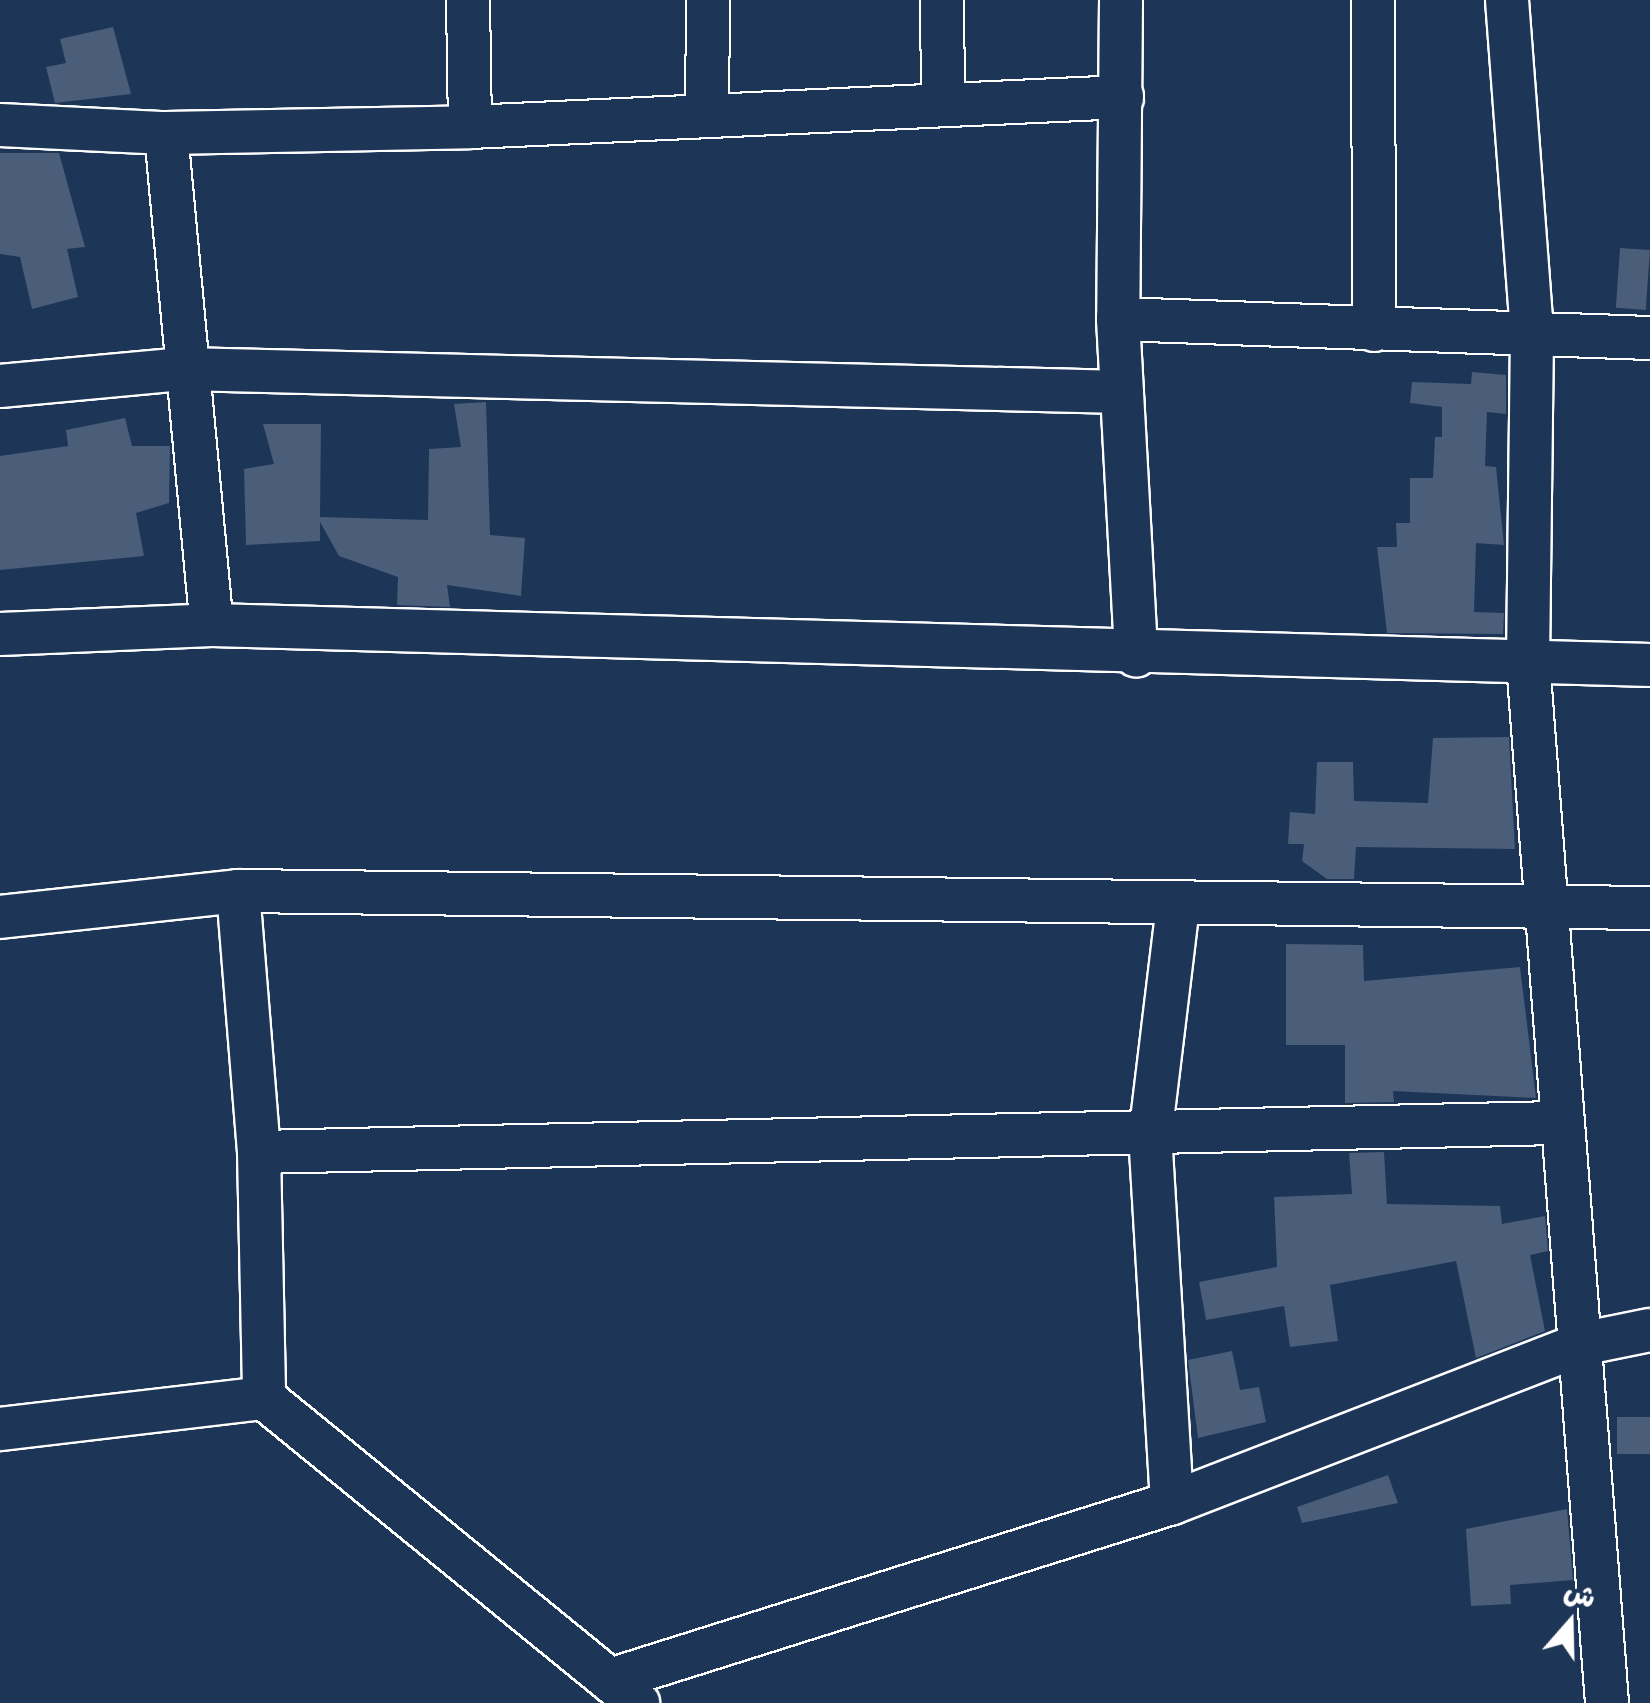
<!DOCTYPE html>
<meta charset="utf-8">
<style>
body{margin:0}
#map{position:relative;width:1650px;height:1703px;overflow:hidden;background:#1d3557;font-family:Sriracha,"Playpen Sans Arabic",sans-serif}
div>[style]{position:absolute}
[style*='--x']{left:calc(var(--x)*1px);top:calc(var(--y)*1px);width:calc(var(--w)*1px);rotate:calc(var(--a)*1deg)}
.building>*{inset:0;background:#4a5d79;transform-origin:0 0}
.roads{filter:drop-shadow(2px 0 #fff) drop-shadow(-2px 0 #fff) drop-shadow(0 2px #fff) drop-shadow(0 -2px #fff)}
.street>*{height:42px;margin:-21px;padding:0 21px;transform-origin:21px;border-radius:21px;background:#1d3557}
span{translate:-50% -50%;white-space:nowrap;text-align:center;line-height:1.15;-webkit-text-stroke:8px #1d3557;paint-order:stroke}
.north{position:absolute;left:1520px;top:1573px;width:100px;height:100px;-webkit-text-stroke:8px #1d3557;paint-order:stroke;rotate:20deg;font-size:28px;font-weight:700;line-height:40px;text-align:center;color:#fff}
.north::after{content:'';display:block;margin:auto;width:35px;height:45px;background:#fff;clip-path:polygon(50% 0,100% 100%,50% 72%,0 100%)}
</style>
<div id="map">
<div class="building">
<div style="clip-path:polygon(113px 27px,131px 94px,55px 103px,46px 67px,66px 63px,60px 39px)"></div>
<div style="clip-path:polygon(0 153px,59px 153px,85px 247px,67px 249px,78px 297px,32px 309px,20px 257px,0 254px)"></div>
<div style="left:1620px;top:248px;width:30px;height:60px;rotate:4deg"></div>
<div style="clip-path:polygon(1472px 372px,1506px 375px,1506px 414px,1487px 412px,1485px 466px,1496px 467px,1504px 545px,1476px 543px,1474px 612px,1504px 613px,1503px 634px,1387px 633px,1377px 547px,1397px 547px,1396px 523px,1410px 523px,1410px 478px,1433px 478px,1435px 437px,1442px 437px,1442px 407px,1410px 403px,1412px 382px,1471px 384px)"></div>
<div style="clip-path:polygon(486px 402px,490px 535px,525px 538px,521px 596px,447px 585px,450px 607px,397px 605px,398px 577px,339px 556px,320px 522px,320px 541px,246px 545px,244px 469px,274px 464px,263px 424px,321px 424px,320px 517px,428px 520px,429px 449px,461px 447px,454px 404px)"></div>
<div style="clip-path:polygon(125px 418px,132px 446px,170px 446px,169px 503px,136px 513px,144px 556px,0 570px,0 456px,68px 446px,66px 430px)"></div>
<div style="clip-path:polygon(1509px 737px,1515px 849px,1356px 847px,1354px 879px,1327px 879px,1302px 861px,1304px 844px,1288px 844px,1290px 812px,1315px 814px,1317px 762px,1353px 762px,1354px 801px,1428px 803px,1433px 738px)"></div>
<div style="clip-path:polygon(1286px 944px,1363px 945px,1364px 981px,1520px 967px,1536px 1098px,1393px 1091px,1394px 1102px,1345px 1103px,1345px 1045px,1286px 1045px)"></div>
<div style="clip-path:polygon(1384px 1152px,1387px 1204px,1500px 1206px,1502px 1224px,1545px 1216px,1548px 1251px,1530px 1255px,1545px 1331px,1476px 1358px,1456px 1261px,1330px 1285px,1338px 1341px,1290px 1347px,1284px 1306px,1206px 1320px,1199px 1282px,1277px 1267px,1274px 1197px,1352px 1194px,1349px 1153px)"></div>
<div style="clip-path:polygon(1232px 1351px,1240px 1390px,1259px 1387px,1266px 1422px,1198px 1438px,1188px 1360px)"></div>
<div style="left:1650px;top:1417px;width:37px;height:33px;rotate:90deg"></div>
<div style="clip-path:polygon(1388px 1475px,1398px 1503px,1302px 1523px,1297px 1507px)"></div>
<div style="clip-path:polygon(1567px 1509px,1573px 1580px,1510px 1585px,1511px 1604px,1471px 1606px,1466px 1529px)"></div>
</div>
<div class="roads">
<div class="street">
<div style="--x:468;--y:0;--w:127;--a:89.1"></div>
<div style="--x:942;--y:0;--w:99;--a:89.4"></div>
<div style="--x:1121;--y:0;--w:319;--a:90.5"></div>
<div style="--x:1118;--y:319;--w:337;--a:86.9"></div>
<div style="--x:1373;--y:0;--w:330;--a:89.8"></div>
<div style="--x:1507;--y:0;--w:335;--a:85.7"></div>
<div style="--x:1532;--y:334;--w:328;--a:90.7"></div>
<div style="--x:1528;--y:662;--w:1044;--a:85.66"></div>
<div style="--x:707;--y:115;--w:115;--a:-89.5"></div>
<div style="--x:0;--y:125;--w:166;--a:2.8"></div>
<div style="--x:166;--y:133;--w:304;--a:-1.1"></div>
<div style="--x:470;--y:127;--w:653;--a:-2.63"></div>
<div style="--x:166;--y:133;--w:494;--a:84.7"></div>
<div style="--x:1118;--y:319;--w:532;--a:2.05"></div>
<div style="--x:0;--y:386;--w:185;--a:-5.3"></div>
<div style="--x:184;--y:369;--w:938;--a:1.4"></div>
<div style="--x:0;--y:634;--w:212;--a:-2.4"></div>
<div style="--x:212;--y:625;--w:1439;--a:1.59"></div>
<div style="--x:238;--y:891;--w:262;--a:85.4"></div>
<div style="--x:259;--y:1152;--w:246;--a:88.8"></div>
<div style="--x:0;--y:917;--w:239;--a:-6.2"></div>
<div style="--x:238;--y:891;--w:1412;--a:0.69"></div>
<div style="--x:259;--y:1152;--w:1299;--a:-1.28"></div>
<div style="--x:0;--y:1429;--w:266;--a:-6.7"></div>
<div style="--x:264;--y:1398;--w:483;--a:39.2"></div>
<div style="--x:1172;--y:1503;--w:367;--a:-93.4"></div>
<div style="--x:1150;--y:1137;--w:233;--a:-83.1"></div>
<div style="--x:610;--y:1680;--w:589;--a:-17.48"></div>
<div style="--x:1172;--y:1503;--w:439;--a:-21.2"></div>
<div style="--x:1581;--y:1344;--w:70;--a:-11.5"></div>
</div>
</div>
<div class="north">ش</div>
</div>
